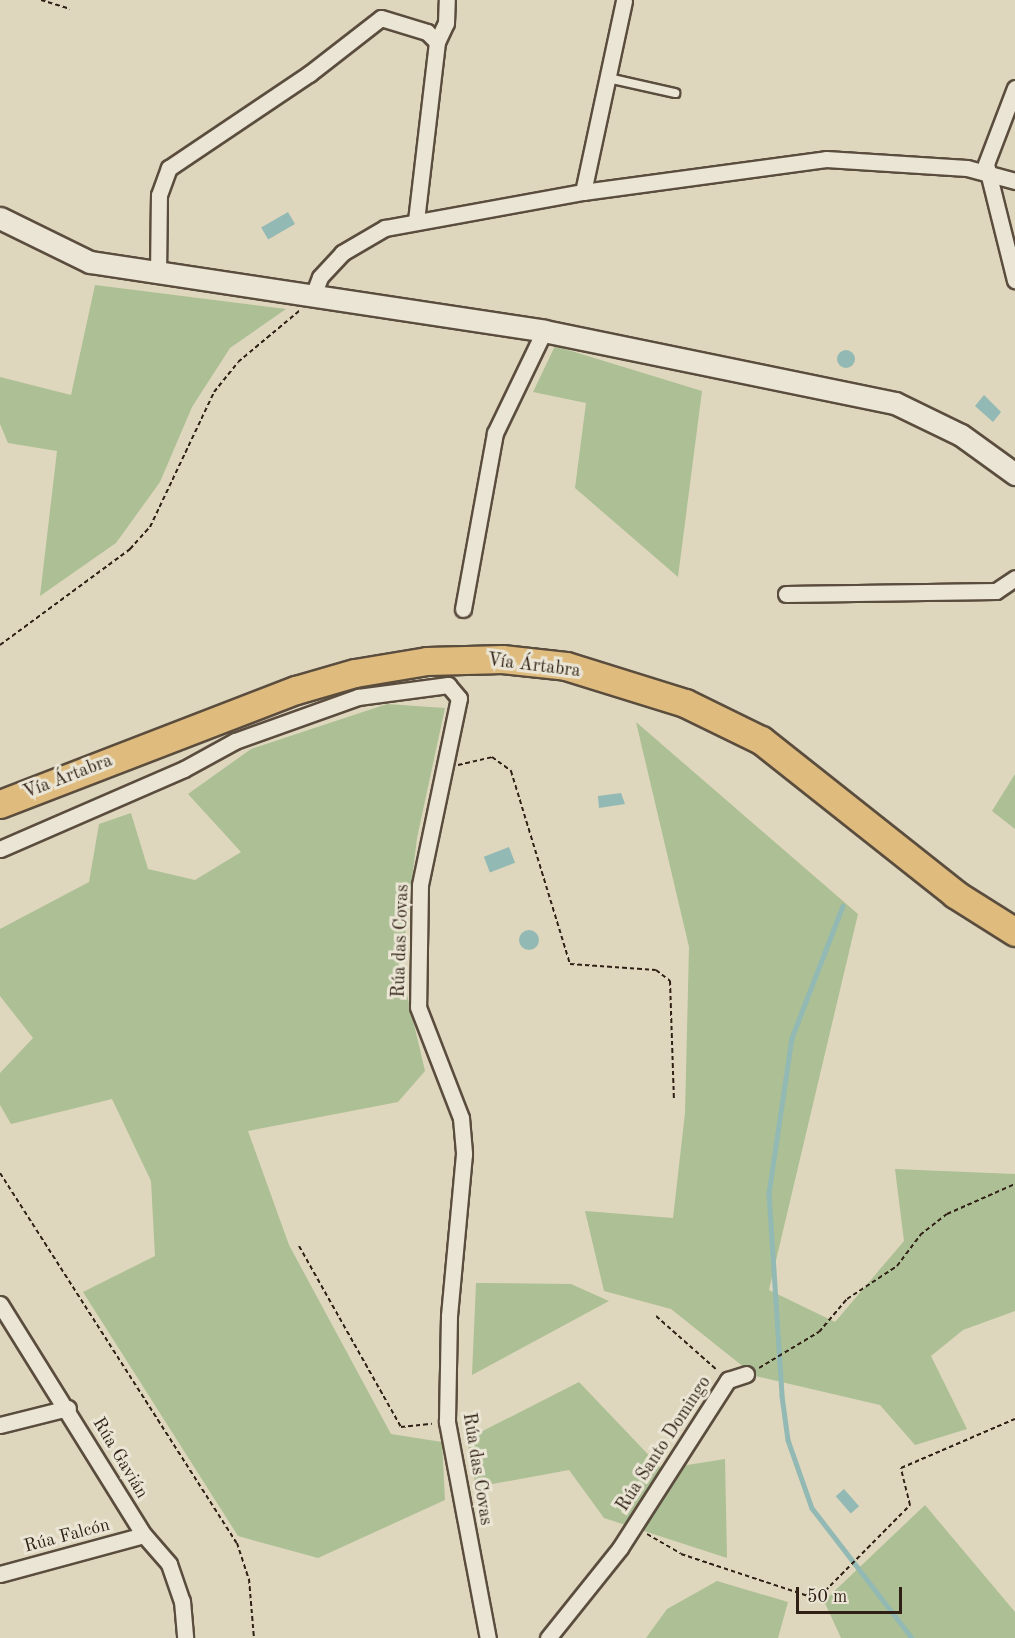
<!DOCTYPE html>
<meta charset="utf-8">
<style>
body{margin:0}
#map{position:relative;width:1015px;height:1638px;overflow:hidden;background:#ded7bd;font-family:"Old Standard TT",serif}
div>[style]{position:absolute}
[style*='--x']{left:calc(var(--x)*1px);top:calc(var(--y)*1px);width:calc(var(--w)*1px);rotate:calc(var(--a)*1deg)}
.green>*{inset:0;background:#adbf94}
.water>*{inset:0;background:#93b9b4;transform-origin:0 0}
.round{border-radius:50%}
.stream>*{height:4.5px;margin:-2.25px;padding:0 2.25px;transform-origin:2.25px;border-radius:2.25px;background:#93b9b4}
.path>*{height:2px;margin-top:-1px;transform-origin:0;background:repeating-linear-gradient(90deg,#2f1f14 0 4.5px,transparent 0 7.5px)}
.roads{filter:drop-shadow(2px 0 #5b4d3e) drop-shadow(-2px 0 #5b4d3e) drop-shadow(0 2px #5b4d3e) drop-shadow(0 -2px #5b4d3e)}
.lane>*{height:8px;margin:-4px;padding:0 4px;transform-origin:4px;border-radius:4px;background:#eae5d4}
.street>*{height:15px;margin:-7.5px;padding:0 7.5px;transform-origin:7.5px;border-radius:7.5px;background:#eae5d4}
.secondary>*{height:21px;margin:-10.5px;padding:0 10.5px;transform-origin:10.5px;border-radius:10.5px;background:#eae5d4}
.highway>*{height:27px;margin:-13.5px;padding:0 13.5px;transform-origin:13.5px;border-radius:13.5px;background:#dfbc7e}
span{translate:-50% -50%;white-space:nowrap;text-align:center;line-height:1.15;-webkit-text-stroke:6px #eae5d4;paint-order:stroke}
.street-label{font-size:18px;color:#2f1f14}
.scale{position:absolute;left:796px;top:1587px;width:106px;height:27px;box-sizing:border-box;border:3px solid #2f1f14;border-top:0;padding-left:8px;font-size:18px;line-height:21px;white-space:nowrap;color:#2f1f14;-webkit-text-stroke:4px #eae5d4;paint-order:stroke}
</style>
<div id="map">
<div class="green">
<div style="clip-path:polygon(95px 285px,286px 309px,230px 348px,192px 407px,160px 482px,116px 543px,40px 596px,57px 451px,8px 443px,0 424px,0 377px,71px 395px)"></div>
<div style="clip-path:polygon(555px 346px,702px 391px,678px 577px,575px 488px,586px 403px,533px 392px)"></div>
<div style="clip-path:polygon(387px 704px,445px 708px,417px 838px,401px 969px,425px 1071px,398px 1102px,248px 1131px,289px 1245px,391px 1434px,442px 1442px,445px 1500px,318px 1558px,238px 1536px,83px 1292px,155px 1256px,151px 1181px,112px 1099px,11px 1124px,0 1105px,0 1073px,33px 1038px,0 996px,0 929px,89px 882px,99px 824px,131px 813px,148px 869px,195px 880px,241px 852px,188px 794px,251px 749px)"></div>
<div style="clip-path:polygon(636px 722px,858px 914px,769px 1290px,835px 1322px,904px 1241px,895px 1169px,1015px 1174px,1015px 1311px,963px 1330px,931px 1356px,967px 1429px,915px 1445px,880px 1405px,755px 1376px,671px 1309px,604px 1291px,585px 1211px,673px 1218px,685px 1113px,689px 947px)"></div>
<div style="clip-path:polygon(1015px 774px,1015px 829px,992px 811px)"></div>
<div style="clip-path:polygon(476px 1283px,571px 1284px,609px 1301px,472px 1375px)"></div>
<div style="clip-path:polygon(579px 1382px,662px 1469px,725px 1459px,727px 1558px,604px 1518px,569px 1470px,476px 1487px,467px 1439px)"></div>
<div style="clip-path:polygon(925px 1505px,1015px 1612px,1015px 1638px,841px 1638px,824px 1601px)"></div>
<div style="clip-path:polygon(717px 1581px,788px 1602px,778px 1638px,646px 1638px,667px 1609px)"></div>
</div>
<div class="water">
<div style="left:288px;top:212px;width:14px;height:31px;rotate:60deg"></div>
<div class="round" style="left:837px;top:350px;width:18px;height:18px"></div>
<div style="clip-path:polygon(984px 395px,1001px 412px,993px 422px,975px 406px)"></div>
<div style="clip-path:polygon(621px 793px,625px 804px,599px 808px,598px 796px)"></div>
<div style="left:509px;top:847px;width:17px;height:27px;rotate:69deg"></div>
<div class="round" style="left:519px;top:930px;width:20px;height:20px"></div>
<div style="left:844px;top:1489px;width:23px;height:11px;rotate:49deg"></div>
</div>
<div class="stream">
<div style="--x:843;--y:906;--w:142;--a:111.1"></div>
<div style="--x:792;--y:1038;--w:157;--a:98.4"></div>
<div style="--x:769;--y:1193;--w:203;--a:86.3"></div>
<div style="--x:782;--y:1396;--w:44;--a:82.2"></div>
<div style="--x:788;--y:1440;--w:72;--a:70.6"></div>
<div style="--x:812;--y:1508;--w:164;--a:52.4"></div>
</div>
<div class="path">
<div style="--x:41;--y:0;--w:30;--a:17"></div>
<div style="--x:0;--y:645;--w:162;--a:-36.4"></div>
<div style="--x:130;--y:549;--w:30;--a:-48"></div>
<div style="--x:150;--y:527;--w:149;--a:-64.6"></div>
<div style="--x:214;--y:392;--w:38;--a:-51"></div>
<div style="--x:238;--y:362;--w:80;--a:-39.9"></div>
<div style="--x:458;--y:765;--w:35;--a:-13"></div>
<div style="--x:492;--y:757;--w:24;--a:36"></div>
<div style="--x:511;--y:771;--w:202;--a:73"></div>
<div style="--x:570;--y:964;--w:86;--a:4"></div>
<div style="--x:656;--y:970;--w:18;--a:38"></div>
<div style="--x:670;--y:981;--w:119;--a:88.1"></div>
<div style="--x:0;--y:1173;--w:439;--a:57.4"></div>
<div style="--x:237;--y:1543;--w:38;--a:72"></div>
<div style="--x:249;--y:1579;--w:59;--a:85.2"></div>
<div style="--x:299;--y:1246;--w:208;--a:60.6"></div>
<div style="--x:401;--y:1427;--w:31;--a:-6"></div>
<div style="--x:656;--y:1316;--w:81;--a:41.5"></div>
<div style="--x:759;--y:1368;--w:70;--a:-31"></div>
<div style="--x:819;--y:1332;--w:43;--a:-49.7"></div>
<div style="--x:847;--y:1299;--w:60;--a:-33.4"></div>
<div style="--x:897;--y:1266;--w:39;--a:-53"></div>
<div style="--x:920;--y:1235;--w:34;--a:-38"></div>
<div style="--x:947;--y:1214;--w:74;--a:-23.8"></div>
<div style="--x:647;--y:1534;--w:39;--a:30"></div>
<div style="--x:681;--y:1554;--w:137;--a:18.3"></div>
<div style="--x:811;--y:1597;--w:15;--a:-23"></div>
<div style="--x:825;--y:1591;--w:121;--a:-45.3"></div>
<div style="--x:910;--y:1505;--w:38;--a:-104"></div>
<div style="--x:901;--y:1468;--w:124;--a:-23.3"></div>
</div>
<div class="roads">
<div class="lane">
<div style="--x:608;--y:78;--w:69;--a:12.6"></div>
</div>
<div class="street">
<div style="--x:437;--y:42;--w:21;--a:-65"></div>
<div style="--x:446;--y:23;--w:23;--a:-88"></div>
<div style="--x:1015;--y:88;--w:81;--a:110.9"></div>
<div style="--x:986;--y:164;--w:120;--a:76"></div>
<div style="--x:583;--y:192;--w:196;--a:-77.9"></div>
<div style="--x:158;--y:275;--w:80;--a:-89.3"></div>
<div style="--x:159;--y:195;--w:29;--a:-70"></div>
<div style="--x:169;--y:168;--w:169;--a:-33.9"></div>
<div style="--x:309;--y:74;--w:91;--a:-37.9"></div>
<div style="--x:381;--y:18;--w:48;--a:16.9"></div>
<div style="--x:427;--y:32;--w:14;--a:45"></div>
<div style="--x:437;--y:42;--w:180;--a:96.7"></div>
<div style="--x:312;--y:298;--w:22;--a:-69"></div>
<div style="--x:320;--y:277;--w:33;--a:-47"></div>
<div style="--x:342;--y:253;--w:50;--a:-30.2"></div>
<div style="--x:385;--y:228;--w:201;--a:-10.3"></div>
<div style="--x:583;--y:192;--w:245;--a:-7.7"></div>
<div style="--x:826;--y:159;--w:141;--a:3.7"></div>
<div style="--x:967;--y:168;--w:50;--a:15.2"></div>
<div style="--x:786;--y:594;--w:210;--a:-0.8"></div>
<div style="--x:996;--y:591;--w:23;--a:-34"></div>
<div style="--x:463;--y:609;--w:179;--a:-79.7"></div>
<div style="--x:495;--y:433;--w:113;--a:-64.3"></div>
<div style="--x:0;--y:849;--w:201;--a:-23.5"></div>
<div style="--x:184;--y:769;--w:58;--a:-28.8"></div>
<div style="--x:235;--y:741;--w:131;--a:-19.7"></div>
<div style="--x:358;--y:697;--w:91;--a:-7.6"></div>
<div style="--x:448;--y:685;--w:17;--a:50"></div>
<div style="--x:459;--y:698;--w:191;--a:101.8"></div>
<div style="--x:420;--y:885;--w:122;--a:90.9"></div>
<div style="--x:418;--y:1007;--w:119;--a:68.8"></div>
<div style="--x:461;--y:1118;--w:36;--a:85"></div>
<div style="--x:464;--y:1154;--w:163;--a:95.3"></div>
<div style="--x:449;--y:1316;--w:106;--a:91.1"></div>
<div style="--x:447;--y:1422;--w:220;--a:79.3"></div>
<div style="--x:0;--y:1304;--w:272;--a:58.1"></div>
<div style="--x:144;--y:1535;--w:38;--a:49"></div>
<div style="--x:169;--y:1564;--w:39;--a:71"></div>
<div style="--x:182;--y:1601;--w:37;--a:85"></div>
<div style="--x:0;--y:1425;--w:70;--a:-14"></div>
<div style="--x:0;--y:1574;--w:149;--a:-15.2"></div>
<div style="--x:548;--y:1638;--w:115;--a:-51.3"></div>
<div style="--x:620;--y:1548;--w:200;--a:-57.3"></div>
<div style="--x:728;--y:1380;--w:19;--a:-18"></div>
</div>
<div class="secondary">
<div style="--x:0;--y:218;--w:100;--a:26.1"></div>
<div style="--x:90;--y:262;--w:459;--a:8.6"></div>
<div style="--x:544;--y:331;--w:358;--a:11.6"></div>
<div style="--x:895;--y:403;--w:73;--a:25.9"></div>
<div style="--x:961;--y:435;--w:67;--a:35.8"></div>
</div>
<div class="highway">
<div style="--x:0;--y:804;--w:317;--a:-21.1"></div>
<div style="--x:296;--y:690;--w:61;--a:-16.1"></div>
<div style="--x:355;--y:673;--w:73;--a:-9.5"></div>
<div style="--x:427;--y:661;--w:75;--a:-1.5"></div>
<div style="--x:502;--y:659;--w:64;--a:6.2"></div>
<div style="--x:566;--y:666;--w:125;--a:17.3"></div>
<div style="--x:685;--y:703;--w:85;--a:26"></div>
<div style="--x:761;--y:740;--w:248;--a:38.4"></div>
<div style="--x:955;--y:894;--w:71;--a:32.3"></div>
</div>
</div>
<div class="street-label">
<span style="left:534px;top:666px;rotate:7deg">Vía Ártabra</span>
<span style="left:68px;top:777px;rotate:-21deg">Vía Ártabra</span>
<span style="left:401px;top:941px;rotate:-88deg">Rúa das Covas</span>
<span style="left:664px;top:1444px;rotate:-57deg">Rúa Santo Domingo</span>
<span style="left:120px;top:1458px;rotate:59deg">Rúa Gavián</span>
<span style="left:477px;top:1469px;rotate:81deg">Rúa das Covas</span>
<span style="left:67px;top:1536px;rotate:-15deg">Rúa Falcón</span>
</div>
<div class="scale">50 m</div>
</div>
